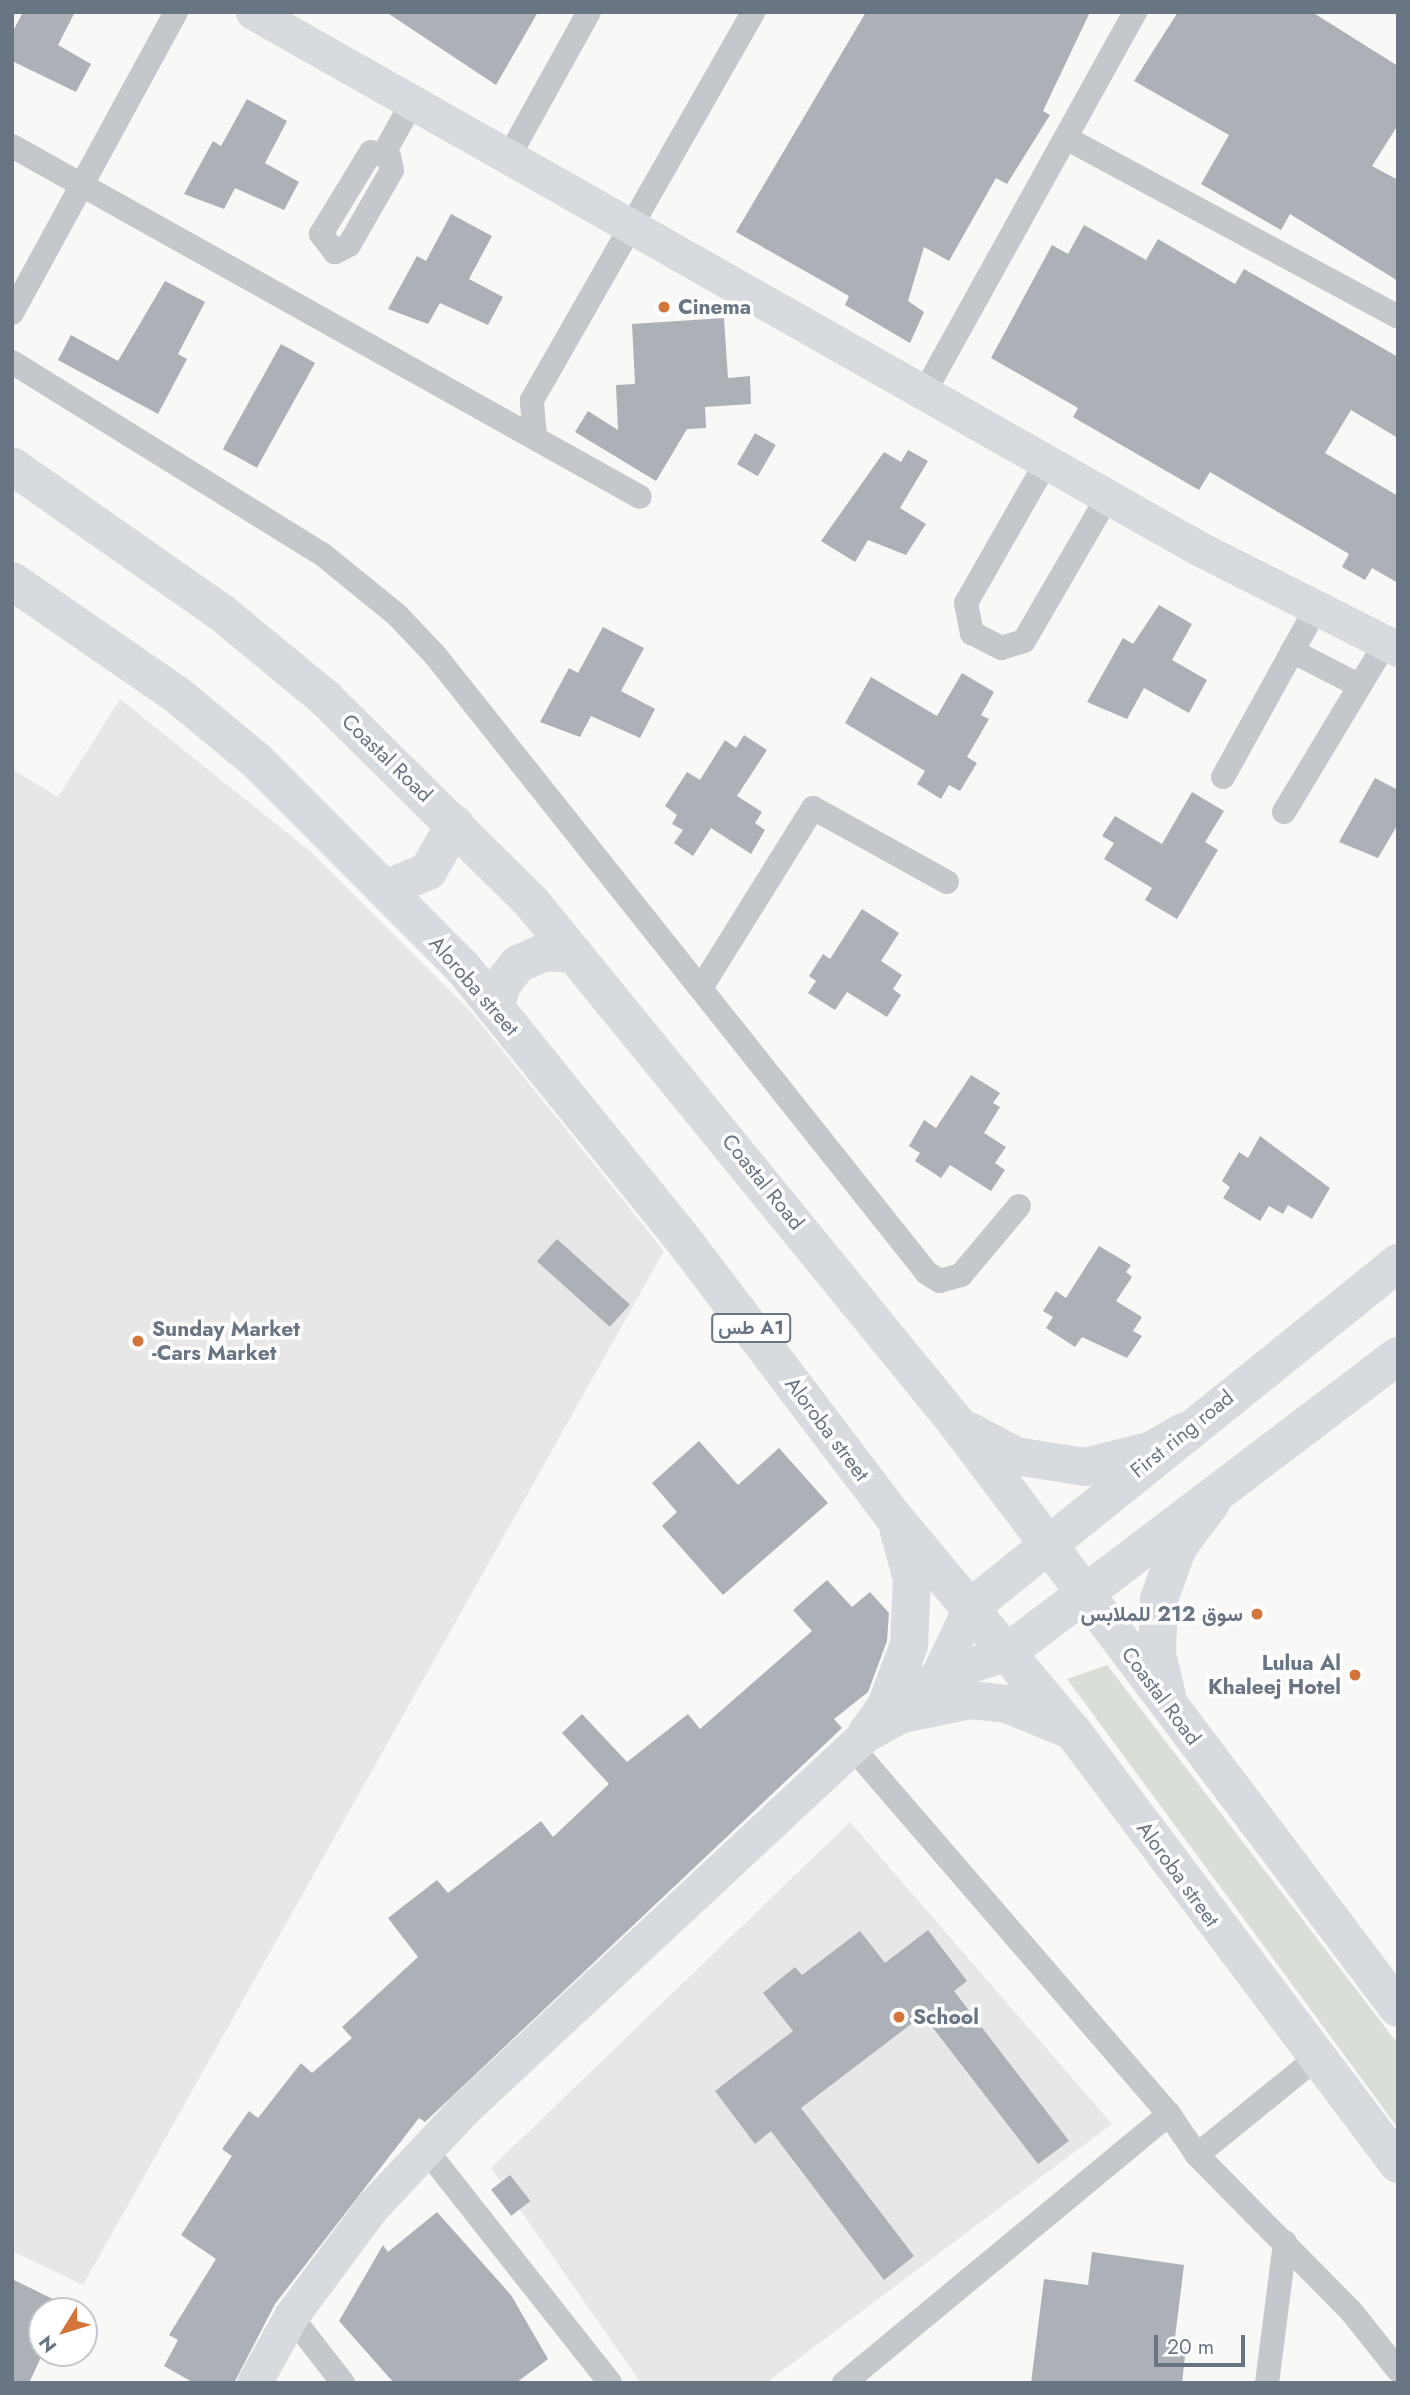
<!DOCTYPE html>
<meta charset="utf-8">
<style>
body{margin:0}
#map{position:relative;width:1410px;height:2395px;overflow:hidden;background:#f8f8f6;font-family:Jost,Vazirmatn,sans-serif}
div>[style]{position:absolute}
[style*='--x']{left:calc(var(--x)*1px);top:calc(var(--y)*1px);width:calc(var(--w)*1px);rotate:calc(var(--a)*1deg)}
.built>*{inset:0;background:#e6e7e6}
.green>*{inset:0;background:#d9dfd7}
.building>*{inset:0;background:#acb1b8;transform-origin:0 0}
.street>*{height:24px;margin:-12px;padding:0 12px;transform-origin:12px;border-radius:12px;background:#c4c7cb}
.secondary>*{height:35px;margin:-17.5px;padding:0 17.5px;transform-origin:17.5px;border-radius:17.5px;background:#d7dade}
.primary>*{height:38px;margin:-19px;padding:0 19px;transform-origin:19px;border-radius:19px;background:#d7dade}
.highway>*{height:38px;margin:-19px;padding:0 19px;transform-origin:19px;border-radius:19px;background:#d7dade}
.dots>*{width:19px;height:19px;translate:-50% -50%;box-sizing:border-box;border:4px solid #fff;border-radius:50%}
span{translate:-50% -50%;white-space:nowrap;text-align:center;line-height:1.15;-webkit-text-stroke:7px #fff;paint-order:stroke}
.shield-label span{padding:2px 5px;background:#fff;border:2px solid;border-radius:5px;-webkit-text-stroke-width:0}
.shield-label{font-size:19px;color:#6a7584;font-weight:700}
.poi-label{font-size:21px;color:#6a7584;font-weight:700}
.left{translate:0 -50%;text-align:left}
.right{translate:-100% -50%;text-align:right}
.street-label{font-size:21px;color:#6a7584}
.frame{position:absolute;inset:0;border:14px solid #6a7584;pointer-events:none}
.north{position:absolute;left:28px;top:2297px;width:70px;height:70px;box-sizing:border-box;background:#fff;border:2px solid #c3c8ce;border-radius:50%;rotate:232deg;font-size:19px;font-weight:700;line-height:28px;text-align:center;color:#6a7584}
.north::after{content:'';display:block;margin:auto;width:24px;height:32px;background:#d3753b;clip-path:polygon(50% 0,100% 100%,50% 72%,0 100%)}
.scale{position:absolute;left:1154px;top:2335px;width:91px;height:32px;box-sizing:border-box;border:4px solid #6a7584;border-top:0;padding-left:9px;font-size:21px;line-height:24px;white-space:nowrap;color:#6a7584;-webkit-text-stroke:5px #fff;paint-order:stroke}
</style>
<div id="map">
<div class="built">
<div style="clip-path:polygon(120px 699px,311px 852px,472px 1013px,664px 1251px,83px 2285px,12px 2251px,12px 769px,58px 797px)"></div>
<div style="clip-path:polygon(850px 1822px,1112px 2124px,766px 2383px,641px 2383px,491px 2168px)"></div>
</div>
<div class="green">
<div style="clip-path:polygon(1107px 1665px,1398px 2044px,1398px 2128px,1067px 1679px)"></div>
</div>
<div class="building">
<div style="clip-path:polygon(23px 12px,75px 12px,58px 45px,91px 64px,76px 92px,12px 61px,12px 33px)"></div>
<div style="clip-path:polygon(386px 12px,538px 12px,496px 85px)"></div>
<div style="clip-path:polygon(866px 12px,1090px 12px,1043px 111px,1050px 115px,1007px 184px,996px 178px,949px 261px,924px 247px,908px 301px,924px 312px,910px 343px,845px 305px,849px 296px,736px 232px)"></div>
<div style="clip-path:polygon(1178px 12px,1312px 12px,1398px 66px,1398px 125px,1372px 166px,1398px 180px,1398px 281px,1290px 214px,1281px 230px,1201px 184px,1229px 135px,1134px 81px)"></div>
<div style="clip-path:polygon(247px 99px,287px 121px,265px 163px,299px 182px,284px 210px,235px 188px,224px 209px,184px 194px,213px 141px,221px 146px)"></div>
<div style="clip-path:polygon(451px 214px,492px 236px,469px 279px,503px 297px,488px 325px,440px 303px,428px 324px,388px 309px,417px 256px,426px 261px)"></div>
<div style="clip-path:polygon(1084px 225px,1146px 260px,1158px 239px,1235px 284px,1244px 269px,1398px 357px,1398px 438px,1351px 410px,1325px 453px,1398px 496px,1398px 583px,1372px 568px,1365px 580px,1342px 567px,1349px 554px,1210px 472px,1199px 490px,1073px 417px,1078px 408px,991px 358px,1052px 245px,1068px 254px)"></div>
<div style="clip-path:polygon(165px 281px,205px 302px,178px 354px,187px 359px,158px 414px,58px 360px,71px 335px,118px 361px)"></div>
<div style="clip-path:polygon(724px 318px,728px 378px,750px 376px,751px 404px,705px 407px,706px 428px,687px 429px,656px 481px,575px 432px,588px 411px,618px 430px,616px 385px,635px 384px,632px 324px)"></div>
<div style="left:281px;top:344px;width:39px;height:120px;rotate:29deg"></div>
<div style="left:755px;top:433px;width:24px;height:36px;rotate:30deg"></div>
<div style="clip-path:polygon(908px 450px,928px 461px,900px 508px,926px 524px,906px 555px,868px 540px,855px 562px,821px 541px,884px 452px,901px 462px)"></div>
<div style="clip-path:polygon(1159px 605px,1192px 624px,1172px 660px,1207px 680px,1189px 713px,1144px 688px,1127px 719px,1087px 702px,1123px 638px,1133px 644px)"></div>
<div style="clip-path:polygon(603px 627px,644px 648px,621px 691px,655px 709px,640px 738px,591px 716px,580px 737px,540px 722px,569px 668px,578px 673px)"></div>
<div style="clip-path:polygon(962px 673px,994px 692px,981px 715px,989px 719px,967px 757px,977px 763px,960px 791px,949px 785px,941px 799px,917px 784px,925px 771px,845px 723px,871px 677px,937px 716px)"></div>
<div style="clip-path:polygon(744px 735px,767px 750px,737px 796px,762px 812px,755px 823px,765px 830px,751px 854px,711px 828px,693px 856px,674px 843px,683px 830px,672px 824px,677px 815px,665px 806px,687px 772px,700px 780px,725px 740px,736px 748px)"></div>
<div style="clip-path:polygon(1375px 778px,1398px 790px,1398px 824px,1378px 858px,1339px 842px)"></div>
<div style="clip-path:polygon(1192px 792px,1224px 811px,1205px 842px,1218px 850px,1177px 919px,1145px 900px,1152px 888px,1104px 859px,1114px 843px,1102px 836px,1115px 816px,1162px 844px)"></div>
<div style="clip-path:polygon(862px 909px,899px 933px,881px 961px,902px 975px,893px 989px,901px 995px,887px 1017px,847px 992px,835px 1010px,808px 993px,816px 981px,809px 976px,823px 954px,830px 959px)"></div>
<div style="clip-path:polygon(971px 1075px,1000px 1093px,993px 1103px,1000px 1107px,984px 1133px,1006px 1147px,995px 1163px,1005px 1170px,991px 1191px,950px 1165px,941px 1178px,915px 1161px,920px 1153px,909px 1146px,924px 1120px,936px 1128px)"></div>
<div style="clip-path:polygon(1260px 1136px,1330px 1188px,1312px 1219px,1288px 1205px,1283px 1214px,1269px 1206px,1260px 1221px,1223px 1198px,1230px 1187px,1222px 1181px,1239px 1152px,1248px 1158px)"></div>
<div style="left:557px;top:1239px;width:98px;height:30px;rotate:42deg"></div>
<div style="clip-path:polygon(1099px 1246px,1131px 1265px,1126px 1272px,1132px 1277px,1116px 1301px,1142px 1317px,1133px 1331px,1142px 1336px,1127px 1358px,1082px 1337px,1075px 1347px,1046px 1328px,1053px 1317px,1043px 1311px,1056px 1291px,1066px 1298px)"></div>
<div style="clip-path:polygon(699px 1441px,738px 1485px,779px 1448px,828px 1503px,723px 1595px,662px 1526px,677px 1512px,652px 1483px)"></div>
<div style="clip-path:polygon(827px 1580px,852px 1607px,870px 1592px,889px 1613px,887px 1641px,868px 1692px,834px 1719px,842px 1728px,425px 2122px,419px 2118px,275px 2304px,234px 2383px,194px 2383px,164px 2366px,178px 2340px,169px 2335px,216px 2259px,181px 2235px,232px 2156px,222px 2149px,249px 2111px,258px 2118px,301px 2063px,312px 2073px,352px 2038px,342px 2027px,418px 1957px,388px 1918px,437px 1880px,448px 1893px,541px 1821px,553px 1837px,609px 1784px,562px 1733px,582px 1714px,627px 1762px,688px 1714px,700px 1729px,812px 1631px,793px 1610px)"></div>
<div style="clip-path:polygon(928px 1930px,967px 1981px,954px 1991px,1069px 2141px,1038px 2164px,923px 2015px,801px 2108px,914px 2256px,884px 2280px,771px 2131px,755px 2144px,715px 2091px,793px 2031px,763px 1993px,795px 1967px,802px 1975px,860px 1931px,885px 1963px)"></div>
<div style="left:510px;top:2175px;width:33px;height:24px;rotate:52deg"></div>
<div style="clip-path:polygon(437px 2212px,511px 2295px,548px 2359px,516px 2383px,394px 2383px,339px 2321px,383px 2245px,388px 2252px)"></div>
<div style="clip-path:polygon(1092px 2252px,1184px 2265px,1174px 2346px,1186px 2348px,1182px 2383px,1031px 2383px,1044px 2279px,1088px 2285px)"></div>
<div style="clip-path:polygon(12px 2279px,67px 2306px,42px 2311px,43px 2353px,29px 2383px,12px 2383px)"></div>
</div>
<div class="street">
<div style="--x:1066;--y:138;--w:377;--a:28.3"></div>
<div style="--x:12;--y:146;--w:719;--a:29.2"></div>
<div style="--x:371;--y:152;--w:19;--a:16"></div>
<div style="--x:389;--y:157;--w:13;--a:77"></div>
<div style="--x:392;--y:170;--w:86;--a:119.8"></div>
<div style="--x:349;--y:245;--w:16;--a:153"></div>
<div style="--x:335;--y:252;--w:23;--a:-128"></div>
<div style="--x:321;--y:234;--w:96;--a:-58.6"></div>
<div style="--x:384;--y:153;--w:57;--a:-60.8"></div>
<div style="--x:508;--y:158;--w:167;--a:-61"></div>
<div style="--x:12;--y:313;--w:343;--a:-61.4"></div>
<div style="--x:12;--y:362;--w:365;--a:31.8"></div>
<div style="--x:322;--y:554;--w:97;--a:39.1"></div>
<div style="--x:397;--y:615;--w:55;--a:46.5"></div>
<div style="--x:435;--y:655;--w:790;--a:51.48"></div>
<div style="--x:927;--y:1273;--w:15;--a:32"></div>
<div style="--x:940;--y:1281;--w:22;--a:-16"></div>
<div style="--x:961;--y:1275;--w:90;--a:-50"></div>
<div style="--x:924;--y:393;--w:436;--a:-61"></div>
<div style="--x:535;--y:437;--w:37;--a:-95"></div>
<div style="--x:532;--y:400;--w:447;--a:-60.3"></div>
<div style="--x:1047;--y:461;--w:163;--a:119.7"></div>
<div style="--x:966;--y:603;--w:31;--a:79"></div>
<div style="--x:972;--y:633;--w:33;--a:27"></div>
<div style="--x:1001;--y:648;--w:24;--a:-17"></div>
<div style="--x:1024;--y:641;--w:168;--a:-59.9"></div>
<div style="--x:1292;--y:651;--w:76;--a:27.2"></div>
<div style="--x:1223;--y:777;--w:194;--a:-61.1"></div>
<div style="--x:1284;--y:812;--w:198;--a:-59"></div>
<div style="--x:701;--y:988;--w:212;--a:-58.1"></div>
<div style="--x:813;--y:808;--w:153;--a:28.9"></div>
<div style="--x:852;--y:1747;--w:485;--a:49.2"></div>
<div style="--x:1169;--y:2114;--w:50;--a:55.7"></div>
<div style="--x:1197;--y:2155;--w:219;--a:45.4"></div>
<div style="--x:1351;--y:2311;--w:75;--a:51.5"></div>
<div style="--x:427;--y:2151;--w:295;--a:51.7"></div>
<div style="--x:1197;--y:2155;--w:151;--a:-39.1"></div>
<div style="--x:291;--y:2316;--w:85;--a:52.2"></div>
<div style="--x:844;--y:2383;--w:422;--a:-39.6"></div>
<div style="--x:1267;--y:2383;--w:142;--a:-82.7"></div>
</div>
<div class="secondary">
<div style="--x:253;--y:12;--w:1089;--a:29.56"></div>
<div style="--x:1200;--y:549;--w:222;--a:26.8"></div>
<div style="--x:938;--y:1675;--w:74;--a:-64.5"></div>
<div style="--x:254;--y:2383;--w:77;--a:-61.1"></div>
<div style="--x:291;--y:2316;--w:136;--a:-53.4"></div>
<div style="--x:372;--y:2207;--w:133;--a:-46.8"></div>
<div style="--x:463;--y:2110;--w:553;--a:-43.02"></div>
<div style="--x:867;--y:1733;--w:92;--a:-39.2"></div>
<div style="--x:938;--y:1675;--w:70;--a:-17.4"></div>
</div>
<div class="primary">
<div style="--x:970;--y:1608;--w:550;--a:-38.87"></div>
<div style="--x:1005;--y:1654;--w:493;--a:-37.2"></div>
</div>
<div class="highway">
<div style="--x:12;--y:466;--w:256;--a:35"></div>
<div style="--x:222;--y:613;--w:134;--a:39.5"></div>
<div style="--x:325;--y:698;--w:293;--a:44.7"></div>
<div style="--x:533;--y:904;--w:667;--a:50.78"></div>
<div style="--x:955;--y:1421;--w:735;--a:52.96"></div>
<div style="--x:12;--y:581;--w:199;--a:34.6"></div>
<div style="--x:176;--y:694;--w:105;--a:39.6"></div>
<div style="--x:257;--y:761;--w:293;--a:45.1"></div>
<div style="--x:464;--y:969;--w:356;--a:51"></div>
<div style="--x:688;--y:1246;--w:339;--a:52.8"></div>
<div style="--x:893;--y:1516;--w:283;--a:50.2"></div>
<div style="--x:1074;--y:1733;--w:539;--a:53.07"></div>
<div style="--x:386;--y:889;--w:46;--a:-23.2"></div>
<div style="--x:428;--y:871;--w:54;--a:-60.1"></div>
<div style="--x:495;--y:1008;--w:25;--a:-74"></div>
<div style="--x:502;--y:984;--w:26;--a:-51"></div>
<div style="--x:518;--y:964;--w:30;--a:-24"></div>
<div style="--x:545;--y:952;--w:29;--a:4"></div>
<div style="--x:969;--y:1431;--w:53;--a:28"></div>
<div style="--x:1016;--y:1456;--w:70;--a:9.1"></div>
<div style="--x:1085;--y:1467;--w:69;--a:-14.2"></div>
<div style="--x:1152;--y:1450;--w:36;--a:-30"></div>
<div style="--x:1167;--y:1696;--w:43;--a:-103.4"></div>
<div style="--x:1157;--y:1654;--w:55;--a:-87.9"></div>
<div style="--x:1159;--y:1599;--w:55;--a:-69.9"></div>
<div style="--x:1178;--y:1547;--w:55;--a:-53.1"></div>
<div style="--x:867;--y:1733;--w:33;--a:-55"></div>
<div style="--x:886;--y:1706;--w:65;--a:-69.3"></div>
<div style="--x:909;--y:1645;--w:66;--a:-87.4"></div>
<div style="--x:912;--y:1579;--w:50;--a:-105.2"></div>
<div style="--x:867;--y:1733;--w:37;--a:-29"></div>
<div style="--x:899;--y:1715;--w:73;--a:-11.9"></div>
<div style="--x:970;--y:1700;--w:37;--a:6"></div>
<div style="--x:1007;--y:1704;--w:61;--a:22.3"></div>
</div>
<div class="dots">
<div style="left:664px;top:307px;background:#d3753b"></div>
<div style="left:138px;top:1341px;background:#d3753b"></div>
<div style="left:1257px;top:1614px;background:#d3753b"></div>
<div style="left:1355px;top:1675px;background:#d3753b"></div>
<div style="left:899px;top:2017px;background:#d3753b"></div>
</div>
<div class="shield-label">
<span style="left:751px;top:1328px">طس A1</span>
</div>
<div class="poi-label">
<span class="left" style="left:678px;top:307px">Cinema</span>
<span class="left" style="left:152px;top:1341px">Sunday Market<br>-Cars Market</span>
<span class="right" style="left:1243px;top:1614px">سوق 212 للملابس</span>
<span class="right" style="left:1341px;top:1675px">Lulua Al<br>Khaleej Hotel</span>
<span class="left" style="left:913px;top:2017px">School</span>
</div>
<div class="street-label">
<span style="left:387px;top:758px;rotate:44deg">Coastal Road</span>
<span style="left:474px;top:986px;rotate:49deg">Aloroba street</span>
<span style="left:763px;top:1182px;rotate:51deg">Coastal Road</span>
<span style="left:827px;top:1429px;rotate:53deg">Aloroba street</span>
<span style="left:1182px;top:1434px;rotate:-39deg">First ring road</span>
<span style="left:1161px;top:1696px;rotate:53deg">Coastal Road</span>
<span style="left:1178px;top:1874px;rotate:54deg">Aloroba street</span>
</div>
<div class="frame"></div>
<div class="north">N</div>
<div class="scale">20 m</div>
</div>
